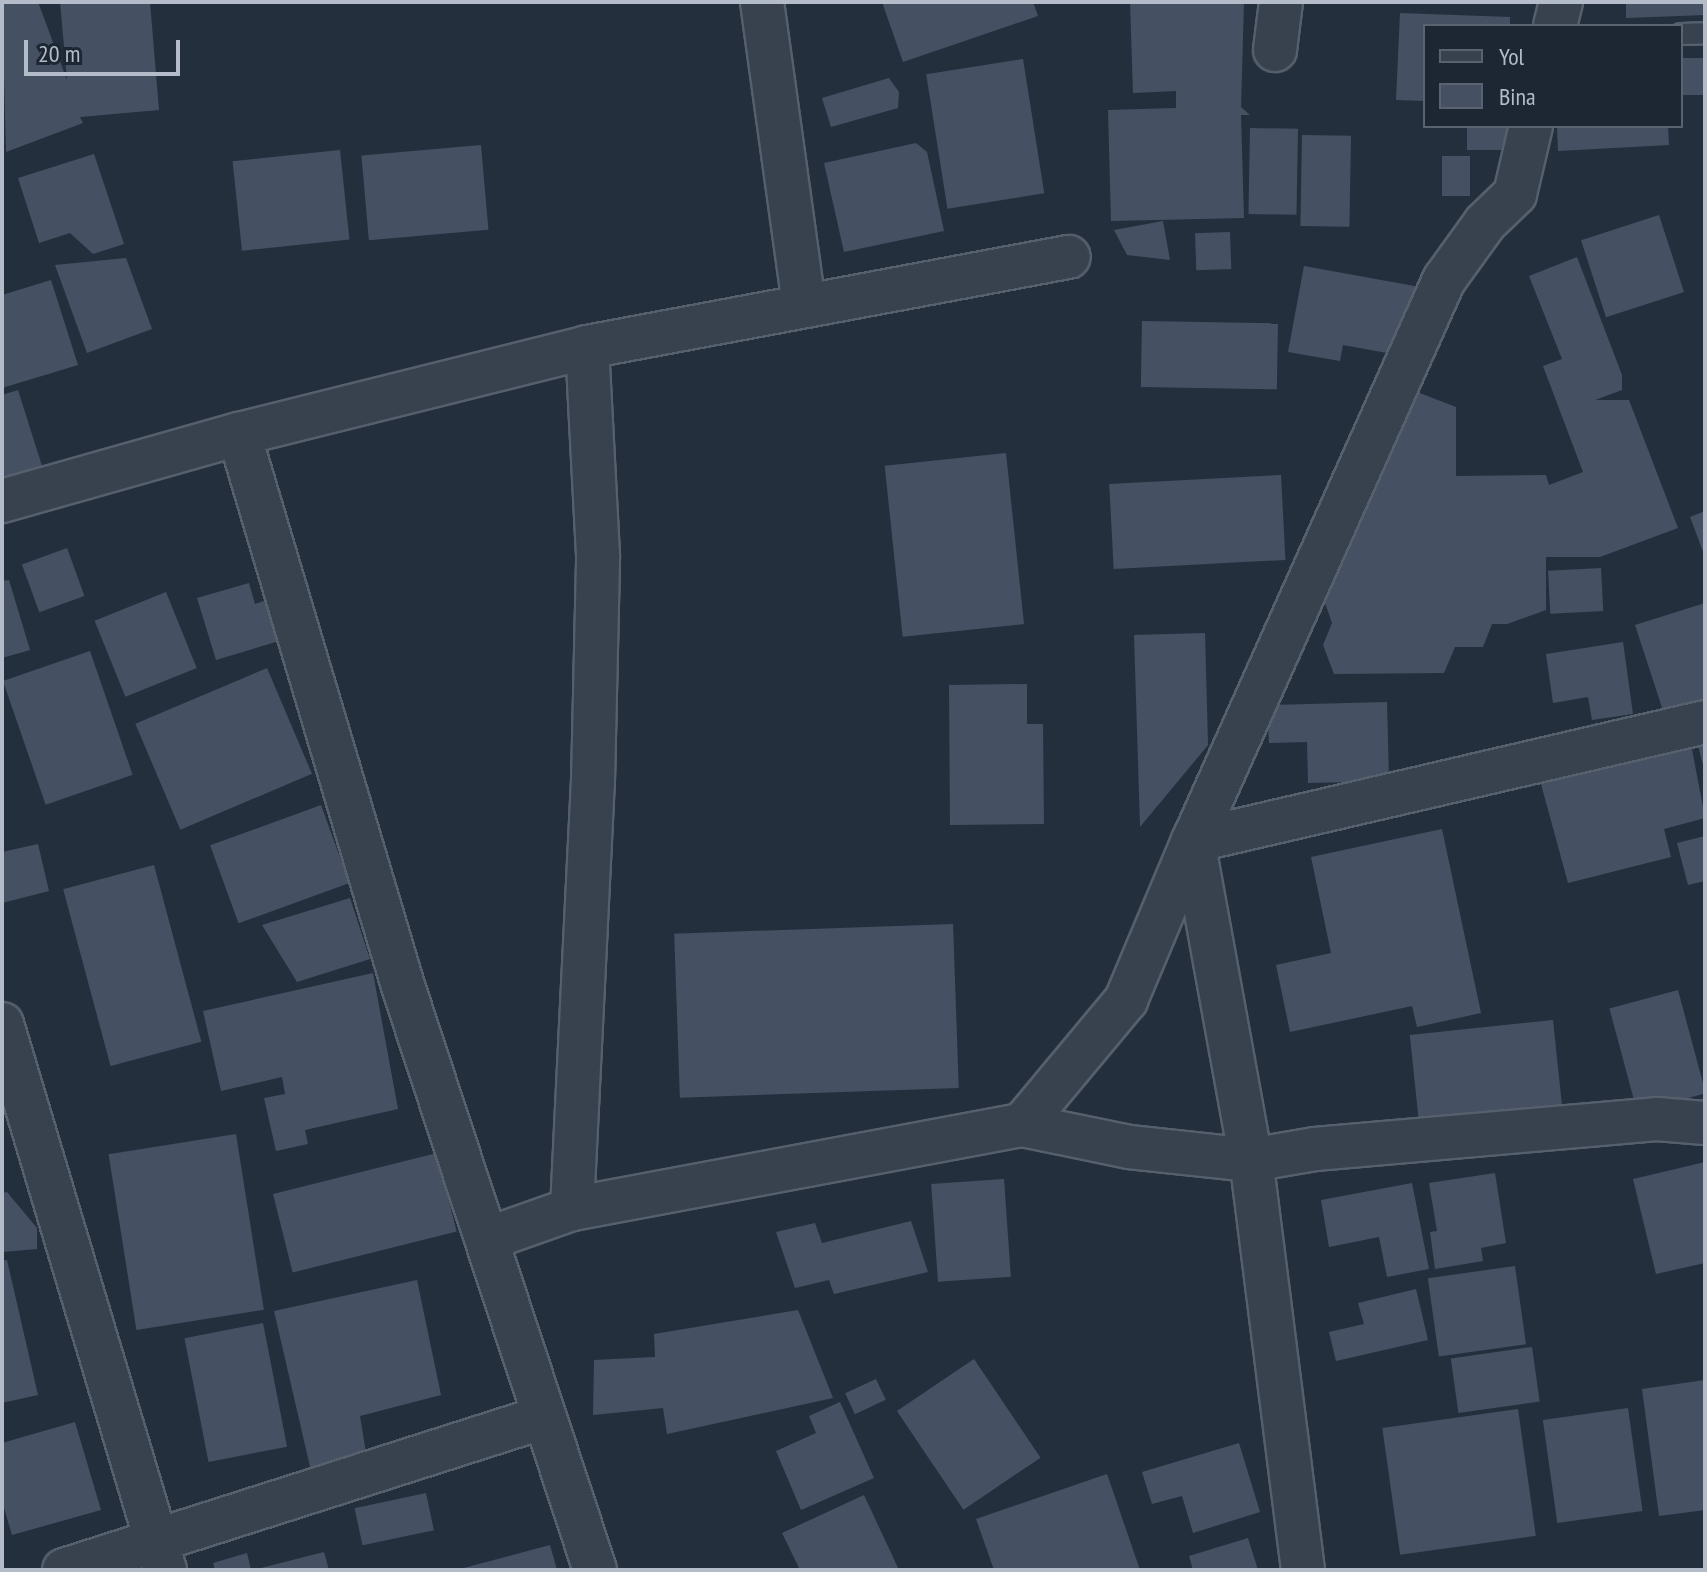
<!DOCTYPE html>
<style>
body{margin:0}
#map{position:relative;width:1707px;height:1572px;overflow:hidden;background:#242f3e;font-family:"PT Sans Narrow",sans-serif}
div>[style]{position:absolute}
[style*='--x']{left:calc(var(--x)*1px);top:calc(var(--y)*1px);width:calc(var(--w)*1px);rotate:calc(var(--a)*1deg)}
.building>*{inset:0;background:#455162;transform-origin:0 0}
.roads{filter:drop-shadow(2px 0 #565f6c) drop-shadow(-2px 0 #565f6c) drop-shadow(0 2px #565f6c) drop-shadow(0 -2px #565f6c)}
.lane>*{height:20px;margin:-10px;padding:0 10px;transform-origin:10px;border-radius:10px;background:#38414e}
.street>*{height:42px;margin:-21px;padding:0 21px;transform-origin:21px;border-radius:21px;background:#38414e}
span{translate:-50% -50%;white-space:nowrap;text-align:center;line-height:1.15;-webkit-text-stroke:6px #1d2633;paint-order:stroke}
.frame{position:absolute;inset:0;border:4px solid #b4bcc9;pointer-events:none}
.legend{position:absolute;left:1423px;top:24px;width:260px;height:104px;box-sizing:border-box;background:#1d2633;border:2px solid #59626f;margin:0;padding:10px 14px;list-style:none;font-size:24px;color:#b4bcc9}
.legend li{display:flex;align-items:center;gap:16px;height:40px}
.legend b{width:40px;border:2px solid #59626f}
.scale{position:absolute;left:24px;top:40px;width:156px;height:36px;box-sizing:border-box;border:4px solid #b4bcc9;border-top:0;padding-left:10px;font-size:24px;line-height:28px;white-space:nowrap;color:#b4bcc9;-webkit-text-stroke:6px #1d2633;paint-order:stroke}
</style>
<div id="map">
<div class="building">
<div style="clip-path:polygon(2px 2px,38px 2px,67px 80px,60px 2px,150px 2px,159px 110px,80px 117px,83px 123px,6px 152px)"></div>
<div style="clip-path:polygon(882px 2px,1033px 2px,1038px 16px,903px 62px)"></div>
<div style="clip-path:polygon(1130px 2px,1244px 2px,1241px 107px,1250px 115px,1241px 115px,1244px 218px,1111px 221px,1108px 110px,1176px 108px,1176px 91px,1133px 93px)"></div>
<div style="clip-path:polygon(1626px 2px,1705px 2px,1705px 15px,1626px 18px)"></div>
<div style="clip-path:polygon(1400px 13px,1510px 17px,1510px 26px,1425px 26px,1425px 101px,1396px 100px)"></div>
<div style="left:1705px;top:58px;width:37px;height:24px;rotate:90deg"></div>
<div style="left:1023px;top:59px;width:136px;height:98px;rotate:81deg"></div>
<div style="clip-path:polygon(889px 78px,899px 92px,898px 108px,831px 127px,822px 98px)"></div>
<div style="left:1467px;top:126px;width:51px;height:24px"></div>
<div style="clip-path:polygon(1557px 126px,1668px 126px,1669px 145px,1558px 151px)"></div>
<div style="left:1250px;top:128px;width:48px;height:86px;rotate:1deg"></div>
<div style="left:1302px;top:135px;width:49px;height:91px;rotate:1deg"></div>
<div style="clip-path:polygon(916px 143px,927px 152px,944px 231px,844px 252px,824px 163px)"></div>
<div style="left:481px;top:145px;width:85px;height:120px;rotate:85deg"></div>
<div style="left:340px;top:150px;width:90px;height:108px;rotate:84deg"></div>
<div style="clip-path:polygon(94px 154px,124px 244px,93px 254px,70px 233px,39px 243px,18px 178px)"></div>
<div style="left:1442px;top:156px;width:28px;height:40px"></div>
<div style="left:1659px;top:215px;width:81px;height:82px;rotate:72deg"></div>
<div style="clip-path:polygon(1163px 221px,1170px 260px,1127px 255px,1114px 230px)"></div>
<div style="left:1230px;top:232px;width:37px;height:35px;rotate:88deg"></div>
<div style="clip-path:polygon(1577px 257px,1622px 375px,1622px 390px,1595px 400px,1629px 400px,1678px 528px,1600px 557px,1546px 557px,1546px 610px,1507px 624px,1492px 624px,1483px 647px,1455px 647px,1444px 673px,1334px 674px,1323px 645px,1332px 623px,1324px 600px,1404px 387px,1456px 407px,1456px 476px,1546px 475px,1549px 485px,1583px 472px,1543px 366px,1562px 359px,1529px 276px)"></div>
<div style="clip-path:polygon(126px 258px,152px 329px,87px 353px,55px 265px)"></div>
<div style="clip-path:polygon(1304px 266px,1420px 287px,1387px 353px,1343px 345px,1340px 361px,1288px 352px)"></div>
<div style="clip-path:polygon(51px 280px,78px 365px,2px 388px,2px 295px)"></div>
<div style="left:1142px;top:321px;width:136px;height:66px;rotate:1deg"></div>
<div style="clip-path:polygon(18px 390px,42px 466px,2px 477px,2px 395px)"></div>
<div style="left:1006px;top:453px;width:172px;height:122px;rotate:84deg"></div>
<div style="left:1281px;top:475px;width:85px;height:172px;rotate:87deg"></div>
<div style="clip-path:polygon(1705px 511px,1705px 557px,1690px 517px)"></div>
<div style="left:67px;top:548px;width:51px;height:48px;rotate:70deg"></div>
<div style="left:1601px;top:568px;width:43px;height:53px;rotate:87deg"></div>
<div style="clip-path:polygon(9px 580px,30px 650px,2px 658px,2px 581px)"></div>
<div style="clip-path:polygon(249px 583px,255px 604px,267px 600px,279px 641px,216px 660px,197px 598px)"></div>
<div style="left:166px;top:592px;width:82px;height:77px;rotate:68deg"></div>
<div style="clip-path:polygon(1705px 603px,1705px 714px,1668px 726px,1635px 625px)"></div>
<div style="clip-path:polygon(1205px 633px,1208px 745px,1140px 827px,1134px 635px)"></div>
<div style="clip-path:polygon(1623px 642px,1633px 714px,1592px 720px,1588px 697px,1553px 703px,1546px 654px)"></div>
<div style="left:90px;top:651px;width:131px;height:92px;rotate:71deg"></div>
<div style="left:267px;top:668px;width:115px;height:143px;rotate:67deg"></div>
<div style="clip-path:polygon(1027px 684px,1027px 724px,1043px 724px,1044px 824px,950px 825px,949px 685px)"></div>
<div style="clip-path:polygon(1387px 702px,1389px 781px,1308px 783px,1307px 742px,1269px 743px,1267px 705px)"></div>
<div style="clip-path:polygon(1705px 739px,1705px 769px,1704px 769px,1697px 741px)"></div>
<div style="clip-path:polygon(1691px 744px,1705px 818px,1664px 829px,1671px 857px,1568px 883px,1541px 784px)"></div>
<div style="left:321px;top:805px;width:83px;height:118px;rotate:70deg"></div>
<div style="clip-path:polygon(1442px 829px,1481px 1013px,1417px 1027px,1412px 1006px,1290px 1032px,1276px 965px,1331px 953px,1311px 857px)"></div>
<div style="clip-path:polygon(1705px 836px,1705px 881px,1688px 885px,1677px 843px)"></div>
<div style="clip-path:polygon(38px 844px,49px 891px,2px 903px,2px 852px)"></div>
<div style="left:154px;top:865px;width:183px;height:94px;rotate:75deg"></div>
<div style="clip-path:polygon(350px 898px,370px 959px,297px 982px,262px 925px)"></div>
<div style="left:953px;top:924px;width:164px;height:279px;rotate:88deg"></div>
<div style="clip-path:polygon(373px 973px,398px 1109px,305px 1130px,308px 1144px,276px 1151px,264px 1098px,285px 1094px,282px 1077px,221px 1091px,203px 1011px)"></div>
<div style="left:1678px;top:990px;width:107px;height:71px;rotate:75deg"></div>
<div style="left:1553px;top:1020px;width:89px;height:144px;rotate:84deg"></div>
<div style="left:236px;top:1134px;width:178px;height:129px;rotate:81deg"></div>
<div style="left:437px;top:1153px;width:81px;height:169px;rotate:76deg"></div>
<div style="clip-path:polygon(1705px 1162px,1705px 1263px,1656px 1274px,1633px 1179px)"></div>
<div style="clip-path:polygon(1495px 1173px,1506px 1243px,1481px 1248px,1483px 1261px,1435px 1269px,1430px 1232px,1437px 1231px,1429px 1183px)"></div>
<div style="left:1004px;top:1179px;width:98px;height:73px;rotate:86deg"></div>
<div style="clip-path:polygon(1412px 1183px,1429px 1269px,1387px 1277px,1379px 1237px,1329px 1247px,1321px 1200px)"></div>
<div style="clip-path:polygon(7px 1192px,37px 1228px,37px 1249px,2px 1252px,2px 1193px)"></div>
<div style="clip-path:polygon(911px 1221px,928px 1272px,834px 1294px,829px 1280px,795px 1288px,776px 1232px,815px 1223px,822px 1243px)"></div>
<div style="clip-path:polygon(7px 1260px,38px 1395px,2px 1403px,2px 1261px)"></div>
<div style="left:1515px;top:1266px;width:79px;height:88px;rotate:82deg"></div>
<div style="clip-path:polygon(417px 1280px,441px 1395px,360px 1416px,366px 1453px,311px 1471px,274px 1311px)"></div>
<div style="clip-path:polygon(1416px 1289px,1428px 1340px,1336px 1361px,1329px 1332px,1364px 1324px,1358px 1303px)"></div>
<div style="clip-path:polygon(798px 1310px,833px 1398px,667px 1434px,663px 1408px,593px 1415px,594px 1360px,655px 1357px,654px 1334px)"></div>
<div style="left:263px;top:1323px;width:126px;height:80px;rotate:79deg"></div>
<div style="left:1532px;top:1347px;width:55px;height:82px;rotate:82deg"></div>
<div style="left:974px;top:1359px;width:119px;height:93px;rotate:56deg"></div>
<div style="left:876px;top:1379px;width:23px;height:34px;rotate:65deg"></div>
<div style="clip-path:polygon(1705px 1380px,1705px 1510px,1659px 1516px,1642px 1389px)"></div>
<div style="clip-path:polygon(840px 1402px,874px 1478px,801px 1510px,776px 1451px,816px 1433px,809px 1416px)"></div>
<div style="left:1628px;top:1408px;width:104px;height:86px;rotate:82deg"></div>
<div style="left:1518px;top:1409px;width:128px;height:137px;rotate:82deg"></div>
<div style="clip-path:polygon(75px 1422px,101px 1510px,12px 1535px,2px 1501px,2px 1443px)"></div>
<div style="clip-path:polygon(1239px 1443px,1260px 1512px,1193px 1533px,1182px 1496px,1152px 1504px,1142px 1472px)"></div>
<div style="clip-path:polygon(1107px 1474px,1140px 1570px,994px 1570px,976px 1519px)"></div>
<div style="left:426px;top:1493px;width:38px;height:73px;rotate:78deg"></div>
<div style="clip-path:polygon(864px 1495px,899px 1570px,800px 1570px,782px 1533px)"></div>
<div style="clip-path:polygon(1248px 1538px,1258px 1570px,1193px 1570px,1189px 1556px)"></div>
<div style="clip-path:polygon(550px 1545px,557px 1570px,460px 1570px,460px 1569px)"></div>
<div style="clip-path:polygon(324px 1552px,329px 1570px,258px 1570px,257px 1569px)"></div>
<div style="clip-path:polygon(247px 1553px,251px 1570px,215px 1570px,213px 1563px)"></div>
</div>
<div class="roads">
<div class="lane">
<div style="--x:1681;--y:34;--w:24;--a:-2"></div>
</div>
<div class="street">
<div style="--x:762;--y:2;--w:305;--a:82.1"></div>
<div style="--x:1555;--y:26;--w:25;--a:-76"></div>
<div style="--x:1275;--y:50;--w:48;--a:-82.9"></div>
<div style="--x:239;--y:434;--w:576;--a:73.45"></div>
<div style="--x:403;--y:986;--w:615;--a:71.8"></div>
<div style="--x:2;--y:501;--w:246;--a:-15.8"></div>
<div style="--x:239;--y:434;--w:359;--a:-14"></div>
<div style="--x:587;--y:347;--w:490;--a:-10.6"></div>
<div style="--x:2;--y:1024;--w:570;--a:73.38"></div>
<div style="--x:1022;--y:1125;--w:163;--a:-50.2"></div>
<div style="--x:1126;--y:1000;--w:173;--a:-67.2"></div>
<div style="--x:1193;--y:841;--w:526;--a:-13.08"></div>
<div style="--x:572;--y:1209;--w:428;--a:-87.2"></div>
<div style="--x:593;--y:782;--w:227;--a:-88.7"></div>
<div style="--x:598;--y:555;--w:208;--a:-93"></div>
<div style="--x:490;--y:1238;--w:87;--a:-19.5"></div>
<div style="--x:572;--y:1209;--w:458;--a:-10.6"></div>
<div style="--x:1022;--y:1125;--w:109;--a:11.6"></div>
<div style="--x:1129;--y:1147;--w:123;--a:6.1"></div>
<div style="--x:1251;--y:1160;--w:65;--a:-9.8"></div>
<div style="--x:1315;--y:1149;--w:343;--a:-5"></div>
<div style="--x:1657;--y:1119;--w:48;--a:4.8"></div>
<div style="--x:64;--y:1570;--w:504;--a:-17.68"></div>
<div style="--x:1303;--y:1570;--w:413;--a:-97.2"></div>
<div style="--x:1251;--y:1160;--w:324;--a:-100.3"></div>
<div style="--x:1193;--y:841;--w:615;--a:-65.9"></div>
<div style="--x:1444;--y:280;--w:70;--a:-54.3"></div>
<div style="--x:1485;--y:223;--w:42;--a:-44"></div>
<div style="--x:1515;--y:194;--w:70;--a:-76.8"></div>
</div>
</div>
<div class="frame"></div>
<ul class="legend">
<li><b style="height:10px;background:#38414e"></b>Yol</li>
<li><b style="height:22px;background:#455162"></b>Bina</li>
</ul>
<div class="scale">20 m</div>
</div>
